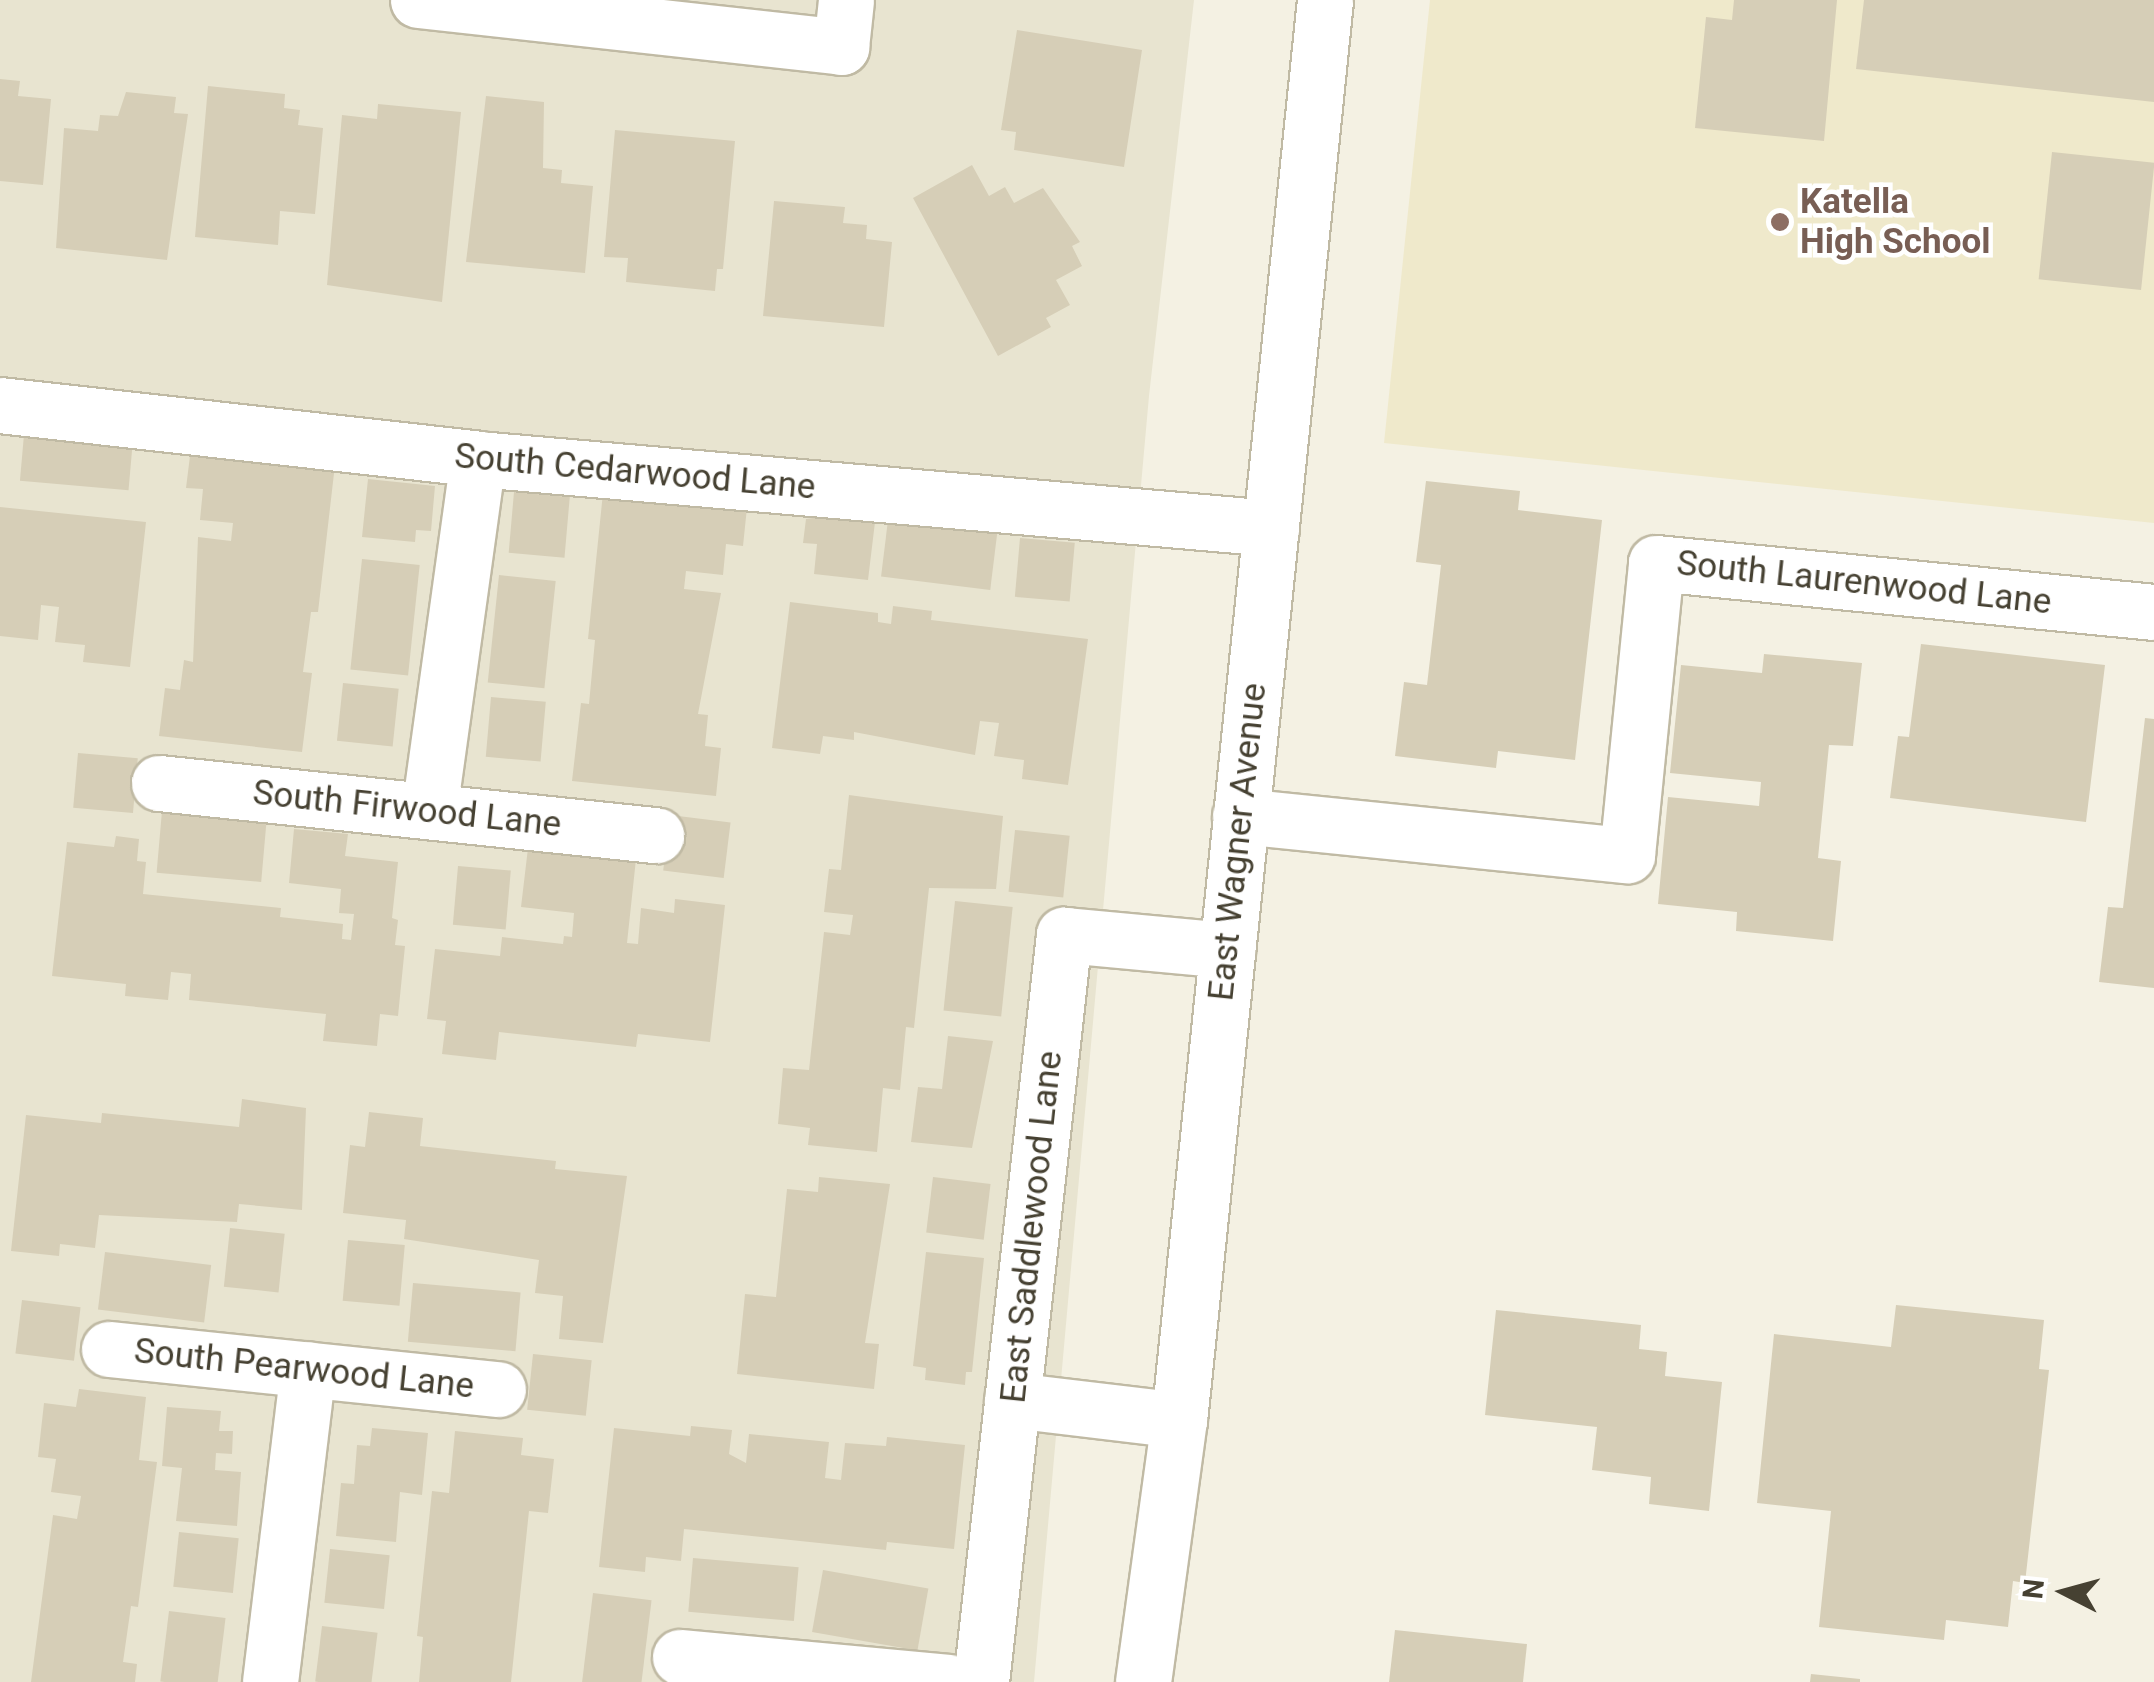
<!DOCTYPE html>
<style>
body{margin:0}
#map{position:relative;width:2154px;height:1682px;overflow:hidden;background:#f4f1e3;font-family:Roboto,sans-serif}
div>[style]{position:absolute}
[style*='--x']{left:calc(var(--x)*1px);top:calc(var(--y)*1px);width:calc(var(--w)*1px);rotate:calc(var(--a)*1deg)}
.residential>*{inset:0;background:#e8e4d0}
.education>*{inset:0;background:#efe9cb}
.building>*{inset:0;background:#d6ceb7;transform-origin:0 0}
.roads{filter:drop-shadow(2px 0 #c0baa4) drop-shadow(-2px 0 #c0baa4) drop-shadow(0 2px #c0baa4) drop-shadow(0 -2px #c0baa4)}
.minor>*{height:55px;margin:-27.5px;padding:0 27.5px;transform-origin:27.5px;border-radius:27.5px;background:#fff}
.dots>*{width:28px;height:28px;translate:-50% -50%;box-sizing:border-box;border:5px solid #fff;border-radius:50%}
span{translate:-50% -50%;white-space:nowrap;text-align:center;line-height:1.15;-webkit-text-stroke:9px #fff;paint-order:stroke}
.education-label{font-size:35px;color:#785e54;font-weight:700}
.left{translate:0 -50%;text-align:left}
.street-label{font-size:35px;color:#464132}
.north{position:absolute;left:2014px;top:1542px;width:100px;height:100px;-webkit-text-stroke:8px #fff;paint-order:stroke;rotate:276deg;font-size:28px;font-weight:700;line-height:40px;text-align:center;color:#464132}
.north::after{content:'';display:block;margin:auto;width:35px;height:45px;background:#464132;clip-path:polygon(50% 0,100% 100%,50% 72%,0 100%)}
</style>
<div id="map">
<div class="residential">
<div style="clip-path:polygon(0 0,1194px 0,1149px 396px,1034px 1682px,0 1682px)"></div>
</div>
<div class="education">
<div style="clip-path:polygon(1430px 0,2154px 0,2154px 523px,1384px 443px)"></div>
</div>
<div class="building">
<div style="clip-path:polygon(1734px 0,1837px 0,1824px 141px,1695px 128px,1706px 17px,1732px 20px)"></div>
<div style="clip-path:polygon(1864px 0,2154px 0,2154px 102px,1856px 69px)"></div>
<div style="clip-path:polygon(1017px 30px,1142px 50px,1124px 167px,1014px 150px,1016px 132px,1001px 130px)"></div>
<div style="clip-path:polygon(0 79px,20px 81px,18px 96px,51px 99px,43px 185px,0 181px)"></div>
<div style="clip-path:polygon(208px 86px,285px 94px,284px 108px,300px 110px,298px 125px,323px 128px,315px 214px,280px 211px,278px 245px,195px 237px)"></div>
<div style="clip-path:polygon(126px 92px,176px 97px,174px 113px,188px 114px,167px 260px,56px 248px,64px 128px,98px 131px,100px 115px,118px 116px)"></div>
<div style="clip-path:polygon(486px 96px,544px 102px,543px 168px,562px 170px,561px 183px,593px 186px,585px 273px,466px 262px)"></div>
<div style="clip-path:polygon(378px 104px,461px 112px,442px 302px,327px 285px,342px 115px,377px 119px)"></div>
<div style="clip-path:polygon(615px 130px,735px 141px,723px 269px,717px 269px,715px 291px,626px 282px,628px 258px,604px 257px)"></div>
<div style="left:2052px;top:152px;width:103px;height:128px;rotate:6deg"></div>
<div style="clip-path:polygon(972px 165px,989px 196px,1005px 187px,1014px 203px,1043px 188px,1080px 242px,1072px 246px,1082px 266px,1056px 280px,1070px 305px,1046px 318px,1051px 327px,998px 356px,913px 198px)"></div>
<div style="clip-path:polygon(774px 201px,845px 207px,843px 223px,867px 225px,866px 239px,892px 242px,884px 327px,763px 316px)"></div>
<div style="left:25px;top:423px;width:109px;height:58px;rotate:5deg"></div>
<div style="clip-path:polygon(192px 440px,336px 456px,318px 612px,311px 612px,303px 672px,312px 673px,302px 752px,159px 736px,165px 688px,180px 690px,184px 660px,193px 662px,198px 537px,231px 541px,233px 523px,200px 520px,203px 489px,186px 488px)"></div>
<div style="clip-path:polygon(368px 479px,435px 486px,431px 531px,416px 530px,415px 542px,362px 537px)"></div>
<div style="clip-path:polygon(1426px 481px,1520px 491px,1518px 510px,1602px 520px,1575px 760px,1498px 751px,1496px 768px,1395px 756px,1404px 682px,1427px 685px,1441px 565px,1416px 562px)"></div>
<div style="clip-path:polygon(604px 483px,748px 498px,743px 546px,726px 544px,723px 575px,686px 571px,684px 589px,721px 593px,698px 714px,708px 715px,705px 746px,721px 748px,716px 796px,572px 781px,581px 703px,589px 704px,595px 640px,588px 639px)"></div>
<div style="left:514px;top:492px;width:56px;height:61px;rotate:5deg"></div>
<div style="clip-path:polygon(0 507px,146px 522px,130px 667px,83px 662px,85px 645px,55px 642px,59px 607px,41px 605px,38px 640px,0 636px)"></div>
<div style="clip-path:polygon(820px 517px,875px 522px,868px 580px,814px 574px,817px 544px,803px 543px,806px 519px)"></div>
<div style="left:888px;top:520px;width:110px;height:57px;rotate:7deg"></div>
<div style="left:1020px;top:538px;width:55px;height:59px;rotate:5deg"></div>
<div style="left:362px;top:559px;width:58px;height:111px;rotate:6deg"></div>
<div style="left:499px;top:575px;width:57px;height:108px;rotate:6deg"></div>
<div style="clip-path:polygon(790px 602px,878px 613px,878px 622px,891px 624px,893px 606px,932px 611px,931px 620px,1088px 639px,1068px 785px,1022px 779px,1024px 760px,994px 756px,999px 723px,980px 721px,975px 755px,854px 732px,854px 740px,823px 736px,820px 754px,772px 748px)"></div>
<div style="clip-path:polygon(1921px 644px,2105px 665px,2086px 822px,1890px 798px,1898px 736px,1909px 737px)"></div>
<div style="clip-path:polygon(1764px 654px,1862px 663px,1853px 746px,1829px 745px,1818px 858px,1841px 861px,1833px 941px,1736px 931px,1737px 912px,1658px 904px,1668px 797px,1759px 806px,1761px 782px,1670px 773px,1681px 665px,1762px 673px)"></div>
<div style="left:343px;top:683px;width:56px;height:58px;rotate:6deg"></div>
<div style="left:491px;top:697px;width:55px;height:60px;rotate:5deg"></div>
<div style="clip-path:polygon(2145px 718px,2154px 719px,2154px 988px,2099px 982px,2108px 907px,2123px 908px)"></div>
<div style="left:78px;top:753px;width:60px;height:55px;rotate:5deg"></div>
<div style="clip-path:polygon(849px 795px,1003px 816px,996px 889px,929px 888px,914px 1028px,906px 1027px,900px 1090px,883px 1088px,877px 1152px,808px 1145px,810px 1128px,778px 1124px,783px 1068px,809px 1070px,824px 932px,850px 935px,853px 915px,824px 912px,829px 869px,841px 870px)"></div>
<div style="left:162px;top:811px;width:105px;height:62px;rotate:5deg"></div>
<div style="left:670px;top:815px;width:61px;height:56px;rotate:7deg"></div>
<div style="clip-path:polygon(294px 829px,348px 834px,345px 856px,398px 862px,392px 918px,398px 920px,395px 945px,405px 946px,398px 1016px,380px 1014px,377px 1046px,323px 1041px,326px 1014px,189px 1000px,191px 974px,171px 972px,168px 1000px,125px 996px,126px 984px,52px 976px,67px 842px,114px 847px,116px 836px,139px 839px,137px 861px,146px 862px,143px 894px,281px 908px,280px 917px,343px 924px,342px 939px,351px 940px,354px 914px,339px 913px,341px 889px,289px 883px)"></div>
<div style="left:1015px;top:830px;width:55px;height:62px;rotate:6deg"></div>
<div style="clip-path:polygon(528px 848px,636px 859px,627px 943px,638px 944px,641px 908px,674px 913px,675px 899px,725px 905px,710px 1042px,638px 1034px,636px 1047px,499px 1032px,496px 1060px,442px 1054px,446px 1021px,427px 1019px,435px 949px,500px 956px,502px 937px,563px 944px,564px 936px,572px 937px,574px 913px,521px 907px)"></div>
<div style="left:458px;top:866px;width:53px;height:59px;rotate:5deg"></div>
<div style="left:955px;top:901px;width:58px;height:110px;rotate:6deg"></div>
<div style="clip-path:polygon(948px 1036px,993px 1041px,972px 1148px,911px 1142px,918px 1087px,942px 1089px)"></div>
<div style="clip-path:polygon(242px 1099px,306px 1108px,302px 1210px,239px 1204px,237px 1222px,99px 1215px,95px 1248px,60px 1244px,59px 1256px,11px 1251px,26px 1115px,101px 1123px,102px 1113px,239px 1127px)"></div>
<div style="clip-path:polygon(369px 1112px,423px 1118px,420px 1146px,556px 1161px,555px 1169px,627px 1176px,603px 1343px,559px 1339px,563px 1296px,535px 1293px,539px 1260px,404px 1239px,406px 1220px,343px 1213px,350px 1145px,365px 1147px)"></div>
<div style="clip-path:polygon(819px 1177px,890px 1184px,865px 1343px,879px 1344px,874px 1389px,737px 1374px,745px 1294px,776px 1297px,787px 1189px,818px 1192px)"></div>
<div style="left:933px;top:1177px;width:58px;height:56px;rotate:7deg"></div>
<div style="left:230px;top:1228px;width:55px;height:59px;rotate:6deg"></div>
<div style="left:348px;top:1240px;width:57px;height:61px;rotate:5deg"></div>
<div style="left:105px;top:1252px;width:107px;height:58px;rotate:7deg"></div>
<div style="clip-path:polygon(926px 1252px,984px 1258px,972px 1372px,966px 1372px,965px 1385px,925px 1380px,926px 1368px,913px 1366px)"></div>
<div style="left:413px;top:1283px;width:108px;height:59px;rotate:5deg"></div>
<div style="left:22px;top:1300px;width:59px;height:54px;rotate:7deg"></div>
<div style="clip-path:polygon(1896px 1305px,2044px 1320px,2039px 1369px,2049px 1370px,2025px 1583px,2013px 1581px,2008px 1627px,1946px 1620px,1944px 1640px,1819px 1627px,1831px 1511px,1757px 1503px,1774px 1334px,1891px 1347px)"></div>
<div style="clip-path:polygon(1496px 1310px,1641px 1325px,1639px 1349px,1667px 1352px,1665px 1376px,1722px 1382px,1709px 1511px,1649px 1504px,1651px 1477px,1592px 1470px,1597px 1427px,1485px 1415px)"></div>
<div style="left:533px;top:1354px;width:59px;height:56px;rotate:6deg"></div>
<div style="clip-path:polygon(79px 1389px,146px 1397px,139px 1460px,157px 1462px,138px 1607px,131px 1606px,123px 1662px,137px 1664px,135px 1682px,31px 1682px,53px 1515px,77px 1519px,81px 1496px,51px 1492px,56px 1459px,38px 1457px,44px 1403px,76px 1407px)"></div>
<div style="clip-path:polygon(167px 1407px,221px 1411px,219px 1431px,233px 1431px,232px 1454px,216px 1453px,215px 1470px,241px 1472px,237px 1526px,176px 1521px,182px 1468px,162px 1466px)"></div>
<div style="clip-path:polygon(691px 1426px,732px 1430px,729px 1454px,746px 1463px,749px 1434px,829px 1442px,825px 1478px,841px 1480px,845px 1443px,886px 1446px,887px 1437px,965px 1445px,954px 1549px,887px 1542px,886px 1550px,684px 1529px,681px 1561px,646px 1557px,645px 1572px,599px 1567px,614px 1428px,690px 1436px)"></div>
<div style="clip-path:polygon(372px 1428px,428px 1433px,422px 1495px,400px 1492px,396px 1542px,336px 1536px,341px 1483px,354px 1484px,357px 1445px,370px 1446px)"></div>
<div style="clip-path:polygon(455px 1431px,523px 1438px,521px 1455px,554px 1459px,548px 1513px,529px 1511px,511px 1682px,419px 1682px,423px 1637px,417px 1636px,432px 1491px,449px 1493px)"></div>
<div style="left:179px;top:1532px;width:60px;height:55px;rotate:6deg"></div>
<div style="left:330px;top:1549px;width:60px;height:54px;rotate:6deg"></div>
<div style="left:693px;top:1558px;width:106px;height:54px;rotate:5deg"></div>
<div style="left:823px;top:1570px;width:107px;height:63px;rotate:10deg"></div>
<div style="left:593px;top:1593px;width:59px;height:90px;rotate:7deg"></div>
<div style="left:169px;top:1611px;width:57px;height:71px;rotate:7deg"></div>
<div style="left:322px;top:1626px;width:56px;height:56px;rotate:7deg"></div>
<div style="clip-path:polygon(1395px 1630px,1527px 1644px,1523px 1682px,1389px 1682px)"></div>
<div style="clip-path:polygon(1811px 1674px,1860px 1679px,1860px 1682px,1810px 1682px)"></div>
</div>
<div class="roads">
<div class="minor">
<div style="--x:418;--y:0;--w:426;--a:6.3"></div>
<div style="--x:841;--y:47;--w:47;--a:-83.9"></div>
<div style="--x:0;--y:405;--w:481;--a:6.4"></div>
<div style="--x:478;--y:459;--w:796;--a:4.97"></div>
<div style="--x:159;--y:783;--w:500;--a:6"></div>
<div style="--x:429;--y:811;--w:355;--a:-82.1"></div>
<div style="--x:1240;--y:816;--w:389;--a:5.8"></div>
<div style="--x:1627;--y:855;--w:293;--a:-84.3"></div>
<div style="--x:1656;--y:563;--w:500;--a:5.62"></div>
<div style="--x:109;--y:1349;--w:391;--a:5.9"></div>
<div style="--x:1012;--y:1400;--w:168;--a:6.8"></div>
<div style="--x:680;--y:1657;--w:269;--a:5.3"></div>
<div style="--x:270;--y:1682;--w:315;--a:-83.1"></div>
<div style="--x:981;--y:1682;--w:752;--a:-83.66"></div>
<div style="--x:1064;--y:935;--w:164;--a:5.3"></div>
<div style="--x:1143;--y:1682;--w:264;--a:-82.2"></div>
<div style="--x:1179;--y:1420;--w:1427;--a:-84.13"></div>
</div>
</div>
<div class="dots">
<div style="left:1780px;top:222px;background:#8d6e63"></div>
</div>
<div class="education-label">
<span class="left" style="left:1800px;top:222px">Katella<br>High School</span>
</div>
<div class="street-label">
<span style="left:635px;top:472px;rotate:5deg">South Cedarwood Lane</span>
<span style="left:1864px;top:583px;rotate:6deg">South Laurenwood Lane</span>
<span style="left:407px;top:809px;rotate:6deg">South Firwood Lane</span>
<span style="left:1238px;top:842px;rotate:-84deg">East Wagner Avenue</span>
<span style="left:1032px;top:1227px;rotate:-84deg">East Saddlewood Lane</span>
<span style="left:304px;top:1369px;rotate:6deg">South Pearwood Lane</span>
</div>
<div class="north">N</div>
</div>
